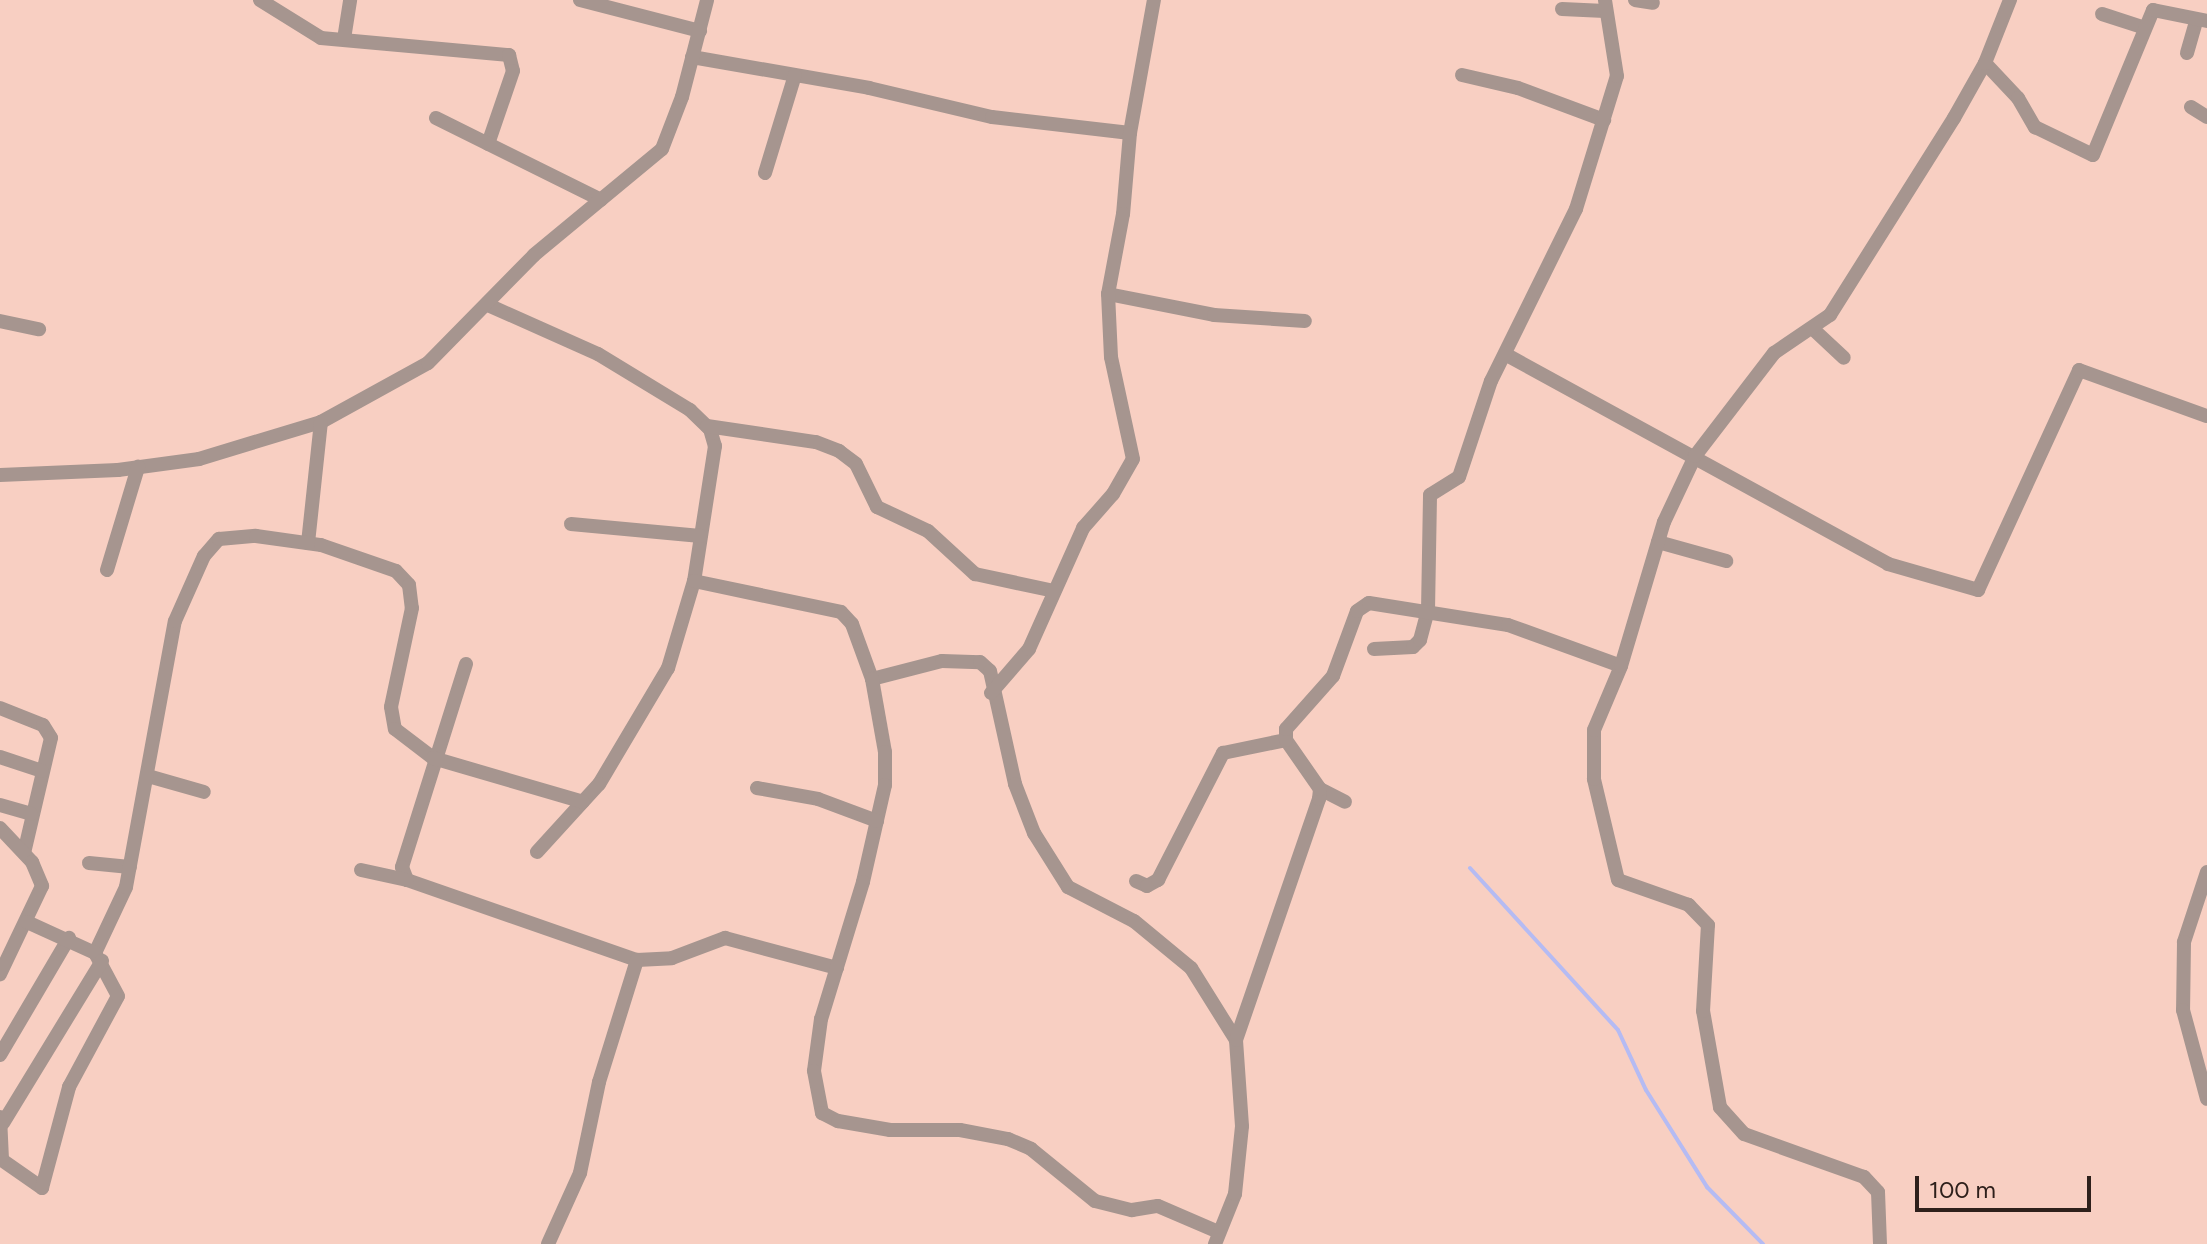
<!DOCTYPE html>
<style>
body{margin:0}
#map{position:relative;width:2207px;height:1244px;overflow:hidden;background:#f8cfc2;font-family:Figtree,sans-serif}
div>[style]{position:absolute}
[style*='--x']{left:calc(var(--x)*1px);top:calc(var(--y)*1px);width:calc(var(--w)*1px);rotate:calc(var(--a)*1deg)}
.stream>*{height:4px;margin:-2px;padding:0 2px;transform-origin:2px;border-radius:2px;background:#b5bbf3}
.minor>*{height:14px;margin:-7px;padding:0 7px;transform-origin:7px;border-radius:7px;background:#a6958f}
span{translate:-50% -50%;white-space:nowrap;text-align:center;line-height:1.15;-webkit-text-stroke:8px #f8cfc2;paint-order:stroke}
.scale{position:absolute;left:1915px;top:1176px;width:176px;height:36px;box-sizing:border-box;border:4px solid #2e201b;border-top:0;padding-left:10px;font-size:24px;line-height:28px;white-space:nowrap;color:#2e201b;-webkit-text-stroke:6px #f8cfc2;paint-order:stroke}
</style>
<div id="map">
<div class="stream">
<div style="--x:1470;--y:868;--w:219;--a:47.6"></div>
<div style="--x:1618;--y:1030;--w:66;--a:65"></div>
<div style="--x:1646;--y:1090;--w:115;--a:57.8"></div>
<div style="--x:1707;--y:1187;--w:80;--a:45.5"></div>
</div>
<div class="minor">
<div style="--x:260;--y:0;--w:72;--a:31.9"></div>
<div style="--x:321;--y:38;--w:189;--a:5.2"></div>
<div style="--x:509;--y:55;--w:16;--a:76"></div>
<div style="--x:513;--y:71;--w:77;--a:108.9"></div>
<div style="--x:580;--y:0;--w:124;--a:14.5"></div>
<div style="--x:1635;--y:0;--w:18;--a:9"></div>
<div style="--x:1562;--y:9;--w:43;--a:2.7"></div>
<div style="--x:2102;--y:14;--w:45;--a:18"></div>
<div style="--x:344;--y:39;--w:39;--a:-81"></div>
<div style="--x:2187;--y:53;--w:35;--a:-74"></div>
<div style="--x:692;--y:57;--w:180;--a:9.9"></div>
<div style="--x:869;--y:88;--w:126;--a:13.3"></div>
<div style="--x:992;--y:117;--w:139;--a:6.6"></div>
<div style="--x:1130;--y:133;--w:135;--a:-79.8"></div>
<div style="--x:1985;--y:63;--w:48;--a:46.7"></div>
<div style="--x:2018;--y:98;--w:34;--a:60"></div>
<div style="--x:2035;--y:127;--w:64;--a:25.8"></div>
<div style="--x:2093;--y:155;--w:157;--a:-67.5"></div>
<div style="--x:2153;--y:10;--w:55;--a:11.5"></div>
<div style="--x:1462;--y:75;--w:57;--a:13.1"></div>
<div style="--x:1518;--y:88;--w:92;--a:20.4"></div>
<div style="--x:2191;--y:107;--w:19;--a:32"></div>
<div style="--x:436;--y:118;--w:184;--a:26.4"></div>
<div style="--x:1130;--y:133;--w:81;--a:94.9"></div>
<div style="--x:1123;--y:214;--w:81;--a:100.6"></div>
<div style="--x:1108;--y:294;--w:108;--a:11.2"></div>
<div style="--x:1214;--y:315;--w:91;--a:3.8"></div>
<div style="--x:765;--y:173;--w:102;--a:-73"></div>
<div style="--x:488;--y:305;--w:120;--a:24"></div>
<div style="--x:598;--y:354;--w:108;--a:31.3"></div>
<div style="--x:690;--y:410;--w:28;--a:44"></div>
<div style="--x:710;--y:429;--w:18;--a:74"></div>
<div style="--x:715;--y:446;--w:137;--a:98.8"></div>
<div style="--x:694;--y:581;--w:91;--a:106.6"></div>
<div style="--x:668;--y:668;--w:135;--a:120.7"></div>
<div style="--x:599;--y:784;--w:92;--a:132.4"></div>
<div style="--x:0;--y:321;--w:40;--a:12"></div>
<div style="--x:1813;--y:329;--w:42;--a:43.1"></div>
<div style="--x:1505;--y:354;--w:437;--a:28.7"></div>
<div style="--x:1888;--y:564;--w:94;--a:16.1"></div>
<div style="--x:1978;--y:590;--w:242;--a:-65.3"></div>
<div style="--x:2079;--y:370;--w:136;--a:19.8"></div>
<div style="--x:707;--y:426;--w:110;--a:8.4"></div>
<div style="--x:816;--y:442;--w:25;--a:21"></div>
<div style="--x:839;--y:451;--w:21;--a:37"></div>
<div style="--x:856;--y:464;--w:48;--a:64"></div>
<div style="--x:877;--y:507;--w:56;--a:25.2"></div>
<div style="--x:928;--y:531;--w:64;--a:42.5"></div>
<div style="--x:975;--y:574;--w:81;--a:12.1"></div>
<div style="--x:0;--y:475;--w:118;--a:-2.4"></div>
<div style="--x:118;--y:470;--w:82;--a:-7.7"></div>
<div style="--x:199;--y:459;--w:127;--a:-16.9"></div>
<div style="--x:321;--y:422;--w:122;--a:-28.9"></div>
<div style="--x:428;--y:363;--w:151;--a:-45.5"></div>
<div style="--x:534;--y:255;--w:166;--a:-39.6"></div>
<div style="--x:662;--y:149;--w:56;--a:-69"></div>
<div style="--x:682;--y:97;--w:100;--a:-75.5"></div>
<div style="--x:571;--y:524;--w:130;--a:5.3"></div>
<div style="--x:1658;--y:542;--w:71;--a:15.6"></div>
<div style="--x:308;--y:543;--w:122;--a:-83.9"></div>
<div style="--x:107;--y:570;--w:108;--a:-73.2"></div>
<div style="--x:694;--y:581;--w:150;--a:11.9"></div>
<div style="--x:841;--y:612;--w:16;--a:47"></div>
<div style="--x:852;--y:624;--w:59;--a:70"></div>
<div style="--x:872;--y:679;--w:72;--a:-14.4"></div>
<div style="--x:942;--y:661;--w:38;--a:2"></div>
<div style="--x:980;--y:662;--w:13;--a:42"></div>
<div style="--x:990;--y:671;--w:116;--a:77.5"></div>
<div style="--x:1015;--y:784;--w:53;--a:68.8"></div>
<div style="--x:1034;--y:833;--w:64;--a:57.8"></div>
<div style="--x:1068;--y:887;--w:74;--a:27.3"></div>
<div style="--x:1134;--y:921;--w:74;--a:39.5"></div>
<div style="--x:1191;--y:968;--w:85;--a:58"></div>
<div style="--x:1374;--y:649;--w:39;--a:-3"></div>
<div style="--x:1413;--y:647;--w:10;--a:-45"></div>
<div style="--x:1420;--y:640;--w:30;--a:-75"></div>
<div style="--x:1428;--y:611;--w:116;--a:-89"></div>
<div style="--x:1430;--y:495;--w:34;--a:-32"></div>
<div style="--x:1459;--y:477;--w:101;--a:-71.6"></div>
<div style="--x:1491;--y:381;--w:192;--a:-63.7"></div>
<div style="--x:1576;--y:209;--w:139;--a:-72.9"></div>
<div style="--x:1617;--y:76;--w:77;--a:-99"></div>
<div style="--x:466;--y:664;--w:213;--a:107.5"></div>
<div style="--x:402;--y:867;--w:14;--a:69"></div>
<div style="--x:407;--y:880;--w:244;--a:19.2"></div>
<div style="--x:637;--y:960;--w:35;--a:-3"></div>
<div style="--x:672;--y:958;--w:57;--a:-20.7"></div>
<div style="--x:725;--y:938;--w:116;--a:15"></div>
<div style="--x:872;--y:679;--w:74;--a:79.9"></div>
<div style="--x:885;--y:752;--w:33;--a:90"></div>
<div style="--x:885;--y:785;--w:99;--a:102.8"></div>
<div style="--x:863;--y:882;--w:143;--a:107"></div>
<div style="--x:821;--y:1019;--w:52;--a:97.7"></div>
<div style="--x:814;--y:1071;--w:43;--a:79.2"></div>
<div style="--x:822;--y:1113;--w:18;--a:27"></div>
<div style="--x:838;--y:1121;--w:53;--a:9.8"></div>
<div style="--x:890;--y:1130;--w:70;--a:0"></div>
<div style="--x:960;--y:1130;--w:49;--a:10.6"></div>
<div style="--x:1008;--y:1139;--w:25;--a:23"></div>
<div style="--x:1031;--y:1149;--w:82;--a:39.1"></div>
<div style="--x:1095;--y:1201;--w:38;--a:14"></div>
<div style="--x:1132;--y:1210;--w:26;--a:-9"></div>
<div style="--x:1158;--y:1206;--w:63;--a:23.3"></div>
<div style="--x:991;--y:693;--w:58;--a:-49.2"></div>
<div style="--x:1029;--y:649;--w:133;--a:-65.9"></div>
<div style="--x:1083;--y:528;--w:45;--a:-48.6"></div>
<div style="--x:1113;--y:494;--w:40;--a:-60.3"></div>
<div style="--x:1133;--y:459;--w:104;--a:-102.2"></div>
<div style="--x:1111;--y:357;--w:63;--a:-92.7"></div>
<div style="--x:0;--y:708;--w:46;--a:21.6"></div>
<div style="--x:43;--y:725;--w:15;--a:58"></div>
<div style="--x:51;--y:738;--w:118;--a:103.2"></div>
<div style="--x:0;--y:757;--w:44;--a:18.4"></div>
<div style="--x:148;--y:776;--w:58;--a:15.9"></div>
<div style="--x:757;--y:788;--w:62;--a:10.2"></div>
<div style="--x:818;--y:799;--w:63;--a:20.4"></div>
<div style="--x:1320;--y:789;--w:28;--a:27"></div>
<div style="--x:0;--y:805;--w:32;--a:16"></div>
<div style="--x:0;--y:828;--w:47;--a:46.7"></div>
<div style="--x:32;--y:862;--w:26;--a:67"></div>
<div style="--x:42;--y:886;--w:98;--a:115.5"></div>
<div style="--x:89;--y:863;--w:41;--a:5.6"></div>
<div style="--x:361;--y:870;--w:47;--a:12.3"></div>
<div style="--x:2207;--y:872;--w:74;--a:108.2"></div>
<div style="--x:2184;--y:942;--w:68;--a:90.8"></div>
<div style="--x:2183;--y:1010;--w:92;--a:74.9"></div>
<div style="--x:1136;--y:881;--w:12;--a:24"></div>
<div style="--x:1147;--y:886;--w:13;--a:-29"></div>
<div style="--x:1158;--y:880;--w:143;--a:-62.9"></div>
<div style="--x:1223;--y:753;--w:64;--a:-11.7"></div>
<div style="--x:95;--y:953;--w:73;--a:-64.8"></div>
<div style="--x:126;--y:887;--w:270;--a:-79.6"></div>
<div style="--x:175;--y:621;--w:71;--a:-66"></div>
<div style="--x:204;--y:556;--w:23;--a:-49"></div>
<div style="--x:219;--y:539;--w:37;--a:-5"></div>
<div style="--x:256;--y:536;--w:66;--a:7.9"></div>
<div style="--x:321;--y:545;--w:79;--a:19.1"></div>
<div style="--x:396;--y:571;--w:19;--a:47"></div>
<div style="--x:409;--y:585;--w:23;--a:83"></div>
<div style="--x:412;--y:608;--w:101;--a:102"></div>
<div style="--x:391;--y:707;--w:22;--a:80"></div>
<div style="--x:395;--y:729;--w:48;--a:37.3"></div>
<div style="--x:433;--y:758;--w:156;--a:16.3"></div>
<div style="--x:0;--y:1055;--w:136;--a:-59.5"></div>
<div style="--x:0;--y:1117;--w:43;--a:87.3"></div>
<div style="--x:2;--y:1160;--w:49;--a:35"></div>
<div style="--x:42;--y:1188;--w:105;--a:-75"></div>
<div style="--x:69;--y:1087;--w:103;--a:-61.7"></div>
<div style="--x:118;--y:996;--w:49;--a:-118.1"></div>
<div style="--x:95;--y:953;--w:75;--a:-155.5"></div>
<div style="--x:3;--y:1123;--w:190;--a:-58.6"></div>
<div style="--x:548;--y:1244;--w:78;--a:-65.7"></div>
<div style="--x:580;--y:1173;--w:93;--a:-78.2"></div>
<div style="--x:599;--y:1082;--w:128;--a:-72.7"></div>
<div style="--x:1215;--y:1244;--w:54;--a:-68.2"></div>
<div style="--x:1235;--y:1194;--w:68;--a:-84.1"></div>
<div style="--x:1242;--y:1126;--w:86;--a:-94"></div>
<div style="--x:1236;--y:1040;--w:255;--a:-71"></div>
<div style="--x:1319;--y:799;--w:10;--a:-84"></div>
<div style="--x:1320;--y:789;--w:60;--a:-124.8"></div>
<div style="--x:1286;--y:740;--w:11;--a:-90"></div>
<div style="--x:1286;--y:729;--w:71;--a:-48.4"></div>
<div style="--x:1333;--y:676;--w:69;--a:-69.7"></div>
<div style="--x:1357;--y:611;--w:14;--a:-34"></div>
<div style="--x:1369;--y:603;--w:141;--a:9"></div>
<div style="--x:1508;--y:625;--w:120;--a:19.9"></div>
<div style="--x:1880;--y:1244;--w:52;--a:-92.2"></div>
<div style="--x:1878;--y:1192;--w:21;--a:-133"></div>
<div style="--x:1864;--y:1177;--w:127;--a:-160.3"></div>
<div style="--x:1744;--y:1134;--w:36;--a:-132"></div>
<div style="--x:1720;--y:1107;--w:97;--a:-100"></div>
<div style="--x:1703;--y:1011;--w:86;--a:-86.7"></div>
<div style="--x:1708;--y:925;--w:28;--a:-134"></div>
<div style="--x:1689;--y:905;--w:75;--a:-160.6"></div>
<div style="--x:1618;--y:880;--w:104;--a:-103.4"></div>
<div style="--x:1594;--y:779;--w:49;--a:-90"></div>
<div style="--x:1594;--y:730;--w:69;--a:-67.1"></div>
<div style="--x:1621;--y:666;--w:150;--a:-73.4"></div>
<div style="--x:1664;--y:522;--w:73;--a:-64.8"></div>
<div style="--x:1695;--y:456;--w:130;--a:-52.5"></div>
<div style="--x:1774;--y:353;--w:68;--a:-34.2"></div>
<div style="--x:1830;--y:315;--w:233;--a:-57.8"></div>
<div style="--x:1954;--y:118;--w:63;--a:-60.6"></div>
<div style="--x:1985;--y:63;--w:68;--a:-68.4"></div>
</div>
<div class="scale">100 m</div>
</div>
